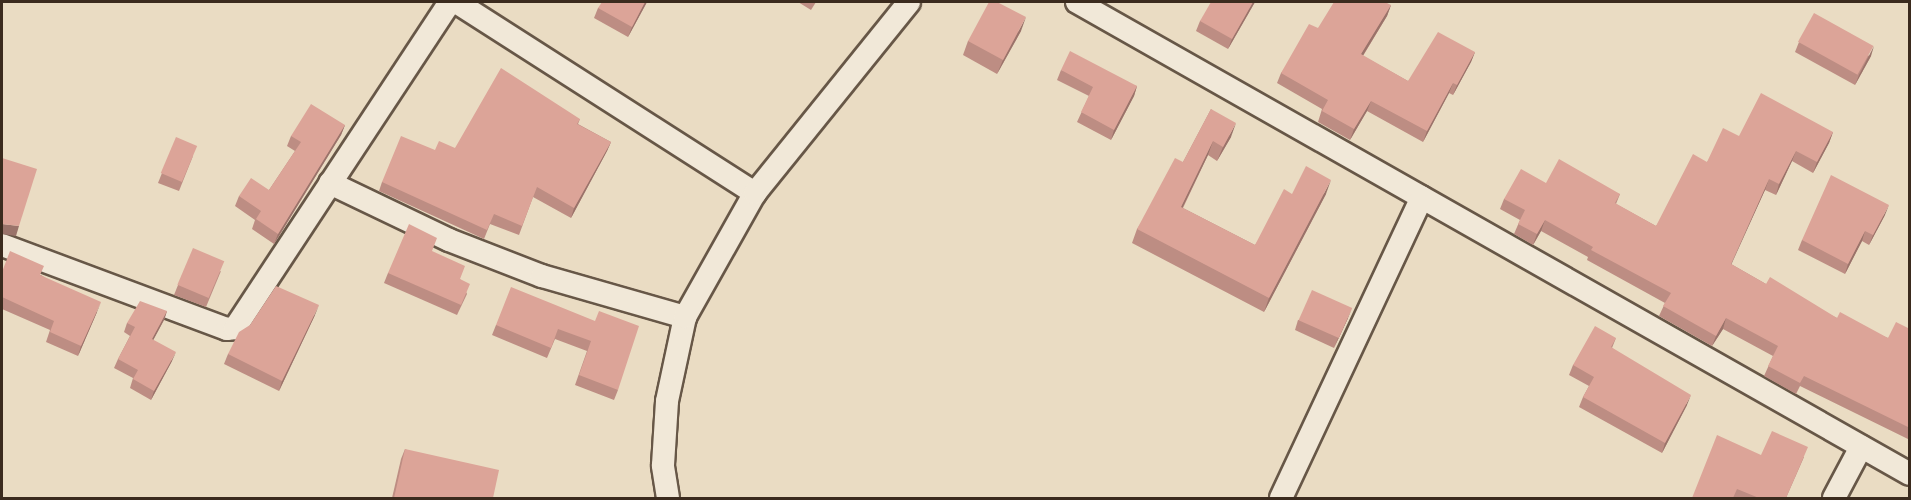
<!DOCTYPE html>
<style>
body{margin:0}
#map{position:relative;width:1911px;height:500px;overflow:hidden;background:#eadcc3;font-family:"Sorts Mill Goudy",serif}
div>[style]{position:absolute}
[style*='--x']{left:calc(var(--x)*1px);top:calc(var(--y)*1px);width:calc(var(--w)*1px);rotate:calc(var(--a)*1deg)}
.roads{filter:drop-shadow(2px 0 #675747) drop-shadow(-2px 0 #675747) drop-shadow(0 2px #675747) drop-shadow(0 -2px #675747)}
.minor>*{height:22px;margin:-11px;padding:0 11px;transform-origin:11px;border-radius:11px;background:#f1e8d8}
.wall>*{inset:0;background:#bd8d83}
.shaded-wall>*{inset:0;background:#9a736a}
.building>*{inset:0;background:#dca498;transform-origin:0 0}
span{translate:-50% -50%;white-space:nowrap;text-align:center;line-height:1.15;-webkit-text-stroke:5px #f1e8d8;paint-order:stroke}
.frame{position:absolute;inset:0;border:3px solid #3b2b1e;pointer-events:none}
</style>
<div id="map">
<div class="roads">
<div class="minor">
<div style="--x:456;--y:2;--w:355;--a:32.6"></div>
<div style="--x:1077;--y:2;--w:957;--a:29.54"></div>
<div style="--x:330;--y:183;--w:132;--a:25.6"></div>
<div style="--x:449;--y:240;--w:100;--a:21.2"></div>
<div style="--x:542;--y:276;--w:149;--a:16"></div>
<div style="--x:2;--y:245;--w:240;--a:20.5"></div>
<div style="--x:227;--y:329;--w:8;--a:-7"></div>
<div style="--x:235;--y:328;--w:391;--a:-56.6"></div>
<div style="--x:668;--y:498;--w:33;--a:-99"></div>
<div style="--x:663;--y:465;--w:64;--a:-86.4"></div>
<div style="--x:667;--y:401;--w:86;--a:-77.9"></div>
<div style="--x:685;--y:317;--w:142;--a:-60.6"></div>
<div style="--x:755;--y:193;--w:245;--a:-51.1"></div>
<div style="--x:1281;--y:498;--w:332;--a:-64.9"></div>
<div style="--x:1834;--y:498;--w:58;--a:-62.1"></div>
</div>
</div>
<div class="wall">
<div style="clip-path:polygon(647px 2px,628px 37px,594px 18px,598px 8px)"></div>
<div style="clip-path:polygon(798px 2px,816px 2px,811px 10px)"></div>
<div style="clip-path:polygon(1255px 2px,1228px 49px,1196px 31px,1200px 21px)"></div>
<div style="clip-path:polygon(1391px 5px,1387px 16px,1363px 56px,1408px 81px,1475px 52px,1471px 62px,1453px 95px,1449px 93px,1423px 142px,1367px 111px,1350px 140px,1318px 122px,1322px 109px,1277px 83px,1281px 73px,1318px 28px)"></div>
<div style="clip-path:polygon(1021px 31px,997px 74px,963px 55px,968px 41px)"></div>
<div style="clip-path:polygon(1799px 42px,1871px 56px,1855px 85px,1795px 52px)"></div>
<div style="clip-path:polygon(1061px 70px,1137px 86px,1134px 96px,1111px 140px,1077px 122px,1089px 96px,1057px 80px)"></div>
<div style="clip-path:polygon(1211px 109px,1231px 137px,1217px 161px,1208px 155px,1183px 208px,1255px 245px,1292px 194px,1326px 194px,1264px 312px,1132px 243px,1137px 229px,1183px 162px)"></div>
<div style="clip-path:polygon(580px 119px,578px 124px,611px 142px,607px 151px,571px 218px,533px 197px,519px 235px,490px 224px,484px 239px,379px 191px,382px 182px,455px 148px)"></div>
<div style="clip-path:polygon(345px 125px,341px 135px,274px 244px,252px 229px,255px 220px,235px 206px,239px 196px,269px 190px,295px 151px,287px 146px,291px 136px)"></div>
<div style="clip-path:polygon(1833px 132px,1829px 143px,1813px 173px,1792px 161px,1776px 195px,1765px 190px,1731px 264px,1766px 284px,1837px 318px,1888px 338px,1910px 329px,1910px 440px,1800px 386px,1796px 394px,1764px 376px,1773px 356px,1723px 329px,1712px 346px,1659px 316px,1665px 303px,1587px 260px,1588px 257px,1541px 231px,1533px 245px,1514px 234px,1520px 220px,1500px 209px,1504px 199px,1546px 183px,1620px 194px,1616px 204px,1656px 226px,1707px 162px,1739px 136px)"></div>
<div style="clip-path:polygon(193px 156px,179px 191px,158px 183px,162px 173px)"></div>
<div style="clip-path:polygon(1885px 215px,1869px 245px,1862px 241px,1845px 274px,1798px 250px,1802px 240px)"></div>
<div style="clip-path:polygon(432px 252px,460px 279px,467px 294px,457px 315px,384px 283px,388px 273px)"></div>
<div style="clip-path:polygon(221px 271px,206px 307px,174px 295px,178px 285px)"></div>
<div style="clip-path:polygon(2px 272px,41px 275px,97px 312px,78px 356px,46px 342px,50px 330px,2px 309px)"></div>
<div style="clip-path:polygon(167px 311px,164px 320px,153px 340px,172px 361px,151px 400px,130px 388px,133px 378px,114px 368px,118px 359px,130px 336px,124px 332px,127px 323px)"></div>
<div style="clip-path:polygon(315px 315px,279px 391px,224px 364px,228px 354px)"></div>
<div style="clip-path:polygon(1348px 318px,1334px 348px,1295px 330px,1298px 320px)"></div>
<div style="clip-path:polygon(595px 321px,618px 390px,614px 400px,575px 385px,587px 351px,555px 339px,547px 358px,492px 335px,496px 325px)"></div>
<div style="clip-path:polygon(1616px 338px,1612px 348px,1687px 405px,1662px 453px,1579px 407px,1583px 397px,1589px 386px,1569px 375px,1573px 365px)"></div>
<div style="clip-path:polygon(405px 449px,493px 498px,392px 498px,401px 459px)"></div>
<div style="clip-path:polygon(1761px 455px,1804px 457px,1786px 498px,1692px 498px)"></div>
</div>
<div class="shaded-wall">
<div style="clip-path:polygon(645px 2px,647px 2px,628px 37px,632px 27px)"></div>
<div style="clip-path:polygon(1253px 2px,1255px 2px,1228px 49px,1232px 39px)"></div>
<div style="clip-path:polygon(1391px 5px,1387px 16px,1357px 65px,1361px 54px)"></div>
<div style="clip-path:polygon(1026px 17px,1021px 31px,997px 74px,1003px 60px)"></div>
<div style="clip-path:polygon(1874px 46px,1871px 56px,1855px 85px,1859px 75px)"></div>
<div style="clip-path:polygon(1475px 52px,1471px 62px,1453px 95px,1457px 85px)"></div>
<div style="clip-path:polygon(1453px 83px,1449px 93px,1423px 142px,1427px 131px)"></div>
<div style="clip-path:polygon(1137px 86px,1134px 96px,1111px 140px,1114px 130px)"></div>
<div style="clip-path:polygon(1371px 101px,1367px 111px,1350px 140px,1354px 129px)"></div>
<div style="clip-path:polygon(1236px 123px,1231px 137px,1217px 161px,1223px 147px)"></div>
<div style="clip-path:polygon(345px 125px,341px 135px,274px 244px,278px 234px)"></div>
<div style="clip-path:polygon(1833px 132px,1829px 143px,1813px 173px,1817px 162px)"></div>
<div style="clip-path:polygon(1213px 141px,1208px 155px,1176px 221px,1181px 207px)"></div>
<div style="clip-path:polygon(611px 142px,607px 151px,571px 218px,574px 208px)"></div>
<div style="clip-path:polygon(1796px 151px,1792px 161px,1776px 195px,1779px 184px)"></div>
<div style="clip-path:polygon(1769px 179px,1765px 190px,1727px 274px,1731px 264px)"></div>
<div style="clip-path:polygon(1331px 180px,1326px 194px,1264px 312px,1269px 298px)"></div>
<div style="clip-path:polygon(1889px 205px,1885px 215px,1869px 245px,1873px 235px)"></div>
<div style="clip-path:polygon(1545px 220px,1541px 231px,1533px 245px,1537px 234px)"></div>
<div style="clip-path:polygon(2px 224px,19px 226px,16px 236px,2px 234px)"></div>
<div style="clip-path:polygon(1865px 231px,1862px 241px,1845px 274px,1848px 264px)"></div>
<div style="clip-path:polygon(101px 302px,97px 312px,78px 356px,81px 346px)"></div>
<div style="clip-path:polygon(319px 305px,315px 315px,279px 391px,282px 381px)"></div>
<div style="clip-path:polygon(1352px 308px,1348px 318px,1334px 348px,1338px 338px)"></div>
<div style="clip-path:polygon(167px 311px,164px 320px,149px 348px,152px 339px)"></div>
<div style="clip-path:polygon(1726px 318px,1723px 329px,1712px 346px,1716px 336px)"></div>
<div style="clip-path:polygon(176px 352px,172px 361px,151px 400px,154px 391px)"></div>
<div style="clip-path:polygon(1691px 395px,1687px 405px,1662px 453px,1665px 443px)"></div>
</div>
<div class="building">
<div style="clip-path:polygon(602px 2px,645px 2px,632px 27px,598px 8px)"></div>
<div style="clip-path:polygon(989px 2px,997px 2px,1026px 17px,1003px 60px,968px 41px)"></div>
<div style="clip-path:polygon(1211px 2px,1253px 2px,1232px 39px,1200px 21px)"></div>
<div style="clip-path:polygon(1334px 2px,1385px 2px,1391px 5px,1361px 54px,1408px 81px,1438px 32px,1475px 52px,1457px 85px,1453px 83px,1427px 131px,1371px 101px,1354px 129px,1322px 111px,1328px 100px,1281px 73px,1309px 24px,1318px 28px)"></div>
<div style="left:1814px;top:13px;width:68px;height:33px;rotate:29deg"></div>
<div style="clip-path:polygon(1070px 51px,1137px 86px,1114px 130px,1081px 112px,1093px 87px,1061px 70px)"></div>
<div style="clip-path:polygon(501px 68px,580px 119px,577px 124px,611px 142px,574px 208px,537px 187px,522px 226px,494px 214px,487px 230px,382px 182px,401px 136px,435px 150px,439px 141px,455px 148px)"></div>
<div style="clip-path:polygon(1761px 93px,1833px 132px,1817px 162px,1796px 151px,1779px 184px,1769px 179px,1731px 264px,1766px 284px,1770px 277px,1837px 318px,1840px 312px,1888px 338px,1896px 322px,1910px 329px,1910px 428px,1804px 376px,1800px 383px,1768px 366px,1778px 346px,1726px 318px,1716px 336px,1663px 306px,1671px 293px,1591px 250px,1593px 247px,1545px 220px,1537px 234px,1518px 224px,1525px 210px,1504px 199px,1521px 169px,1546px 183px,1559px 159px,1620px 194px,1615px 203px,1656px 226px,1693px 154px,1707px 162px,1723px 128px,1739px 136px)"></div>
<div style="clip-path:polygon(311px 104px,345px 125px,278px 234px,256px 219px,261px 211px,239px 196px,251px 178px,269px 190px,301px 142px,291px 136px)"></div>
<div style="clip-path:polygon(1211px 109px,1236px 123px,1223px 147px,1213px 141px,1181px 207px,1255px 245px,1284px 189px,1292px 194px,1306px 166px,1331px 180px,1269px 298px,1137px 229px,1175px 158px,1183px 162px)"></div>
<div style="left:176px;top:137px;width:23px;height:39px;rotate:23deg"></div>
<div style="clip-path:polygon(2px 158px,37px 169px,19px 226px,2px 224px)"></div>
<div style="clip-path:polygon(1831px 175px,1889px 205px,1873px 235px,1865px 231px,1848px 264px,1802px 240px)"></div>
<div style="clip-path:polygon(409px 224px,437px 238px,432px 251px,465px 266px,460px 279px,470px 284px,461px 305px,388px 273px)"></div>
<div style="left:193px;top:248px;width:34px;height:40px;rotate:23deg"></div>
<div style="clip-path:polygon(10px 251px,44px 266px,40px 275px,101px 302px,81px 346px,50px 332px,54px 321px,2px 297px,2px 272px)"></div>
<div style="clip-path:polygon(276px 286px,319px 305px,282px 381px,228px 354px,239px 332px,250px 325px)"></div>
<div style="clip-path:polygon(511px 287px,595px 321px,599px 311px,639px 326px,618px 390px,579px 375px,591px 341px,558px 329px,551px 348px,496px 325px)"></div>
<div style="left:1312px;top:290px;width:44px;height:33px;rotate:24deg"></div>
<div style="clip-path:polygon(140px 301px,167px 311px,152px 339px,176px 352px,154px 391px,133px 379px,138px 370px,118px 359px,135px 327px,127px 323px)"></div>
<div style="clip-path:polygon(1595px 326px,1616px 338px,1611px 347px,1691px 395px,1665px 443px,1583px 397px,1594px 377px,1573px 365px)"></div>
<div style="clip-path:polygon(1772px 431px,1808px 447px,1786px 498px,1759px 498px,1737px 489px,1733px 498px,1692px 498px,1717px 435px,1761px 455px)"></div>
<div style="clip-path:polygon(405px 449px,499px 470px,493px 498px,394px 498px)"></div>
</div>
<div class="frame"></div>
</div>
